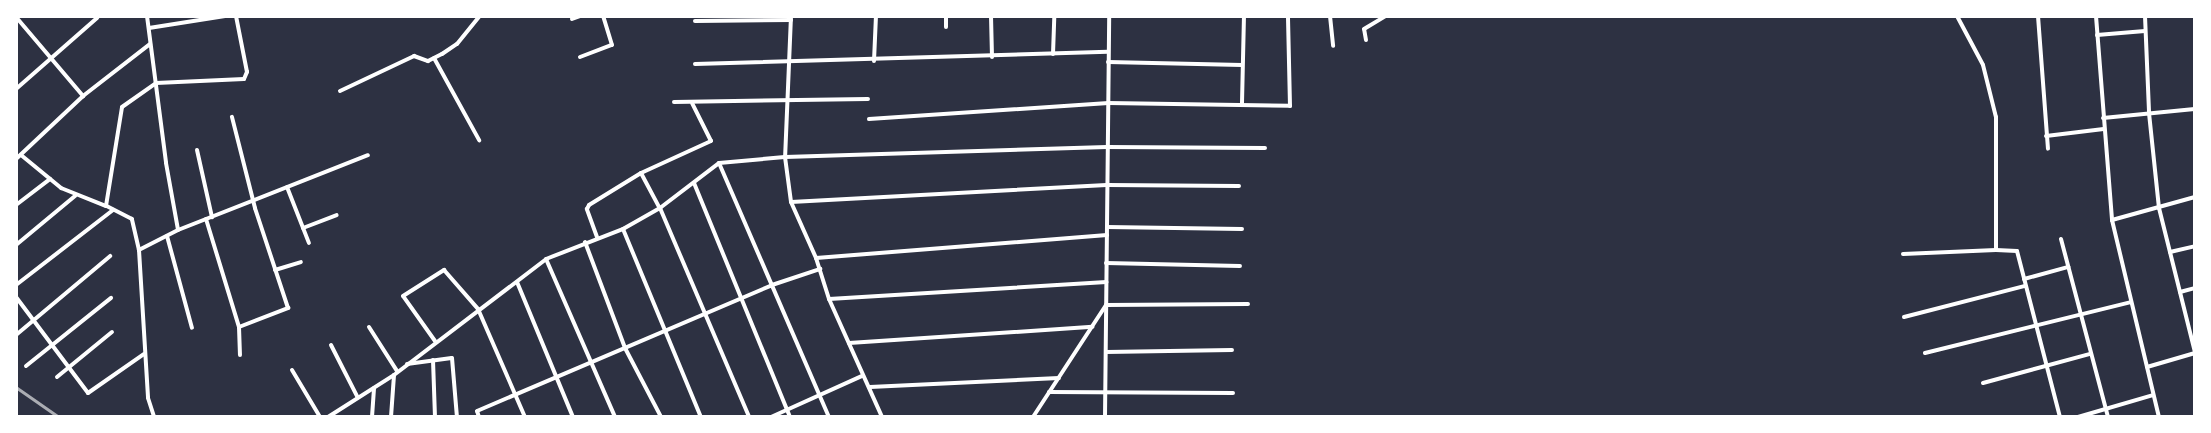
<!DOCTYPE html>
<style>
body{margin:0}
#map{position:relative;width:2211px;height:433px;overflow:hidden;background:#2d3142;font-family:Arial,sans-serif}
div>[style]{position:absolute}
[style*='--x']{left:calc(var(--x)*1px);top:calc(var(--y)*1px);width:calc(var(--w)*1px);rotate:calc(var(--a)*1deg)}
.minor>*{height:4px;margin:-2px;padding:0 2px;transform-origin:2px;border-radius:2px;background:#fff}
.rail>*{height:2.5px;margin:-1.25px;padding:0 1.25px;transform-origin:1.25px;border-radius:1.25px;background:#abadb3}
span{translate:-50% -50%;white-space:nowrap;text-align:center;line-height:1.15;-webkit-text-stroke:4px #fff;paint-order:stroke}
.frame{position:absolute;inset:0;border:18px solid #fff;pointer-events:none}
</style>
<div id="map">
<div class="minor">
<div style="--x:147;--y:16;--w:148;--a:82.6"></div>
<div style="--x:166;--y:163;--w:68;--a:79.8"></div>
<div style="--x:178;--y:230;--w:44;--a:152.9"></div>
<div style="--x:139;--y:250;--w:148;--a:86.5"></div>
<div style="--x:148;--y:398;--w:20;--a:72"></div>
<div style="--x:791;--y:16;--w:141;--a:92.4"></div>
<div style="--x:785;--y:157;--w:45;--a:82.4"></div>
<div style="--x:791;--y:202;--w:61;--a:65.9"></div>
<div style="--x:816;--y:258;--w:43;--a:72.4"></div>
<div style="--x:829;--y:299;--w:129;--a:65.8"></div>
<div style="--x:946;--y:16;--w:11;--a:90"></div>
<div style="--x:991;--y:16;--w:41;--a:88.6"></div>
<div style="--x:1330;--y:16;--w:30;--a:84"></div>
<div style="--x:1957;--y:16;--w:55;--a:62"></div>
<div style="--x:1983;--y:65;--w:54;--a:76"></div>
<div style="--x:1996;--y:117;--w:133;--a:90"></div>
<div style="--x:1996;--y:250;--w:21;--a:3"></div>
<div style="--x:2017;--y:251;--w:171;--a:75.5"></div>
<div style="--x:2038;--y:16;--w:133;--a:85.7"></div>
<div style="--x:2096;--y:16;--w:205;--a:85.5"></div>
<div style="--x:2112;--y:220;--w:203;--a:76.6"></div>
<div style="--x:2145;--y:16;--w:97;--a:87.6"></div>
<div style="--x:2149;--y:113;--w:96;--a:84"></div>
<div style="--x:2159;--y:208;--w:148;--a:76"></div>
<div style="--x:16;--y:17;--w:104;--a:49.7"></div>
<div style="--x:572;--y:19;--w:9;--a:-21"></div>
<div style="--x:695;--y:21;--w:96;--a:-0.6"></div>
<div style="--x:149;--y:28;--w:77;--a:-9"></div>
<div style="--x:2097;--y:35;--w:48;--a:-4.8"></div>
<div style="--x:1366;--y:40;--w:11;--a:-100"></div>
<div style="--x:1364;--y:29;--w:26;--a:-31"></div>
<div style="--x:1053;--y:54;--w:38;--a:-88"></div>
<div style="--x:580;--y:57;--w:34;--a:-21"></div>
<div style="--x:612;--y:45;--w:30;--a:-107"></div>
<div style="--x:434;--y:58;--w:94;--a:61.2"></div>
<div style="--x:874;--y:61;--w:45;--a:-87.5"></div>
<div style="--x:1108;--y:62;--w:134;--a:1.3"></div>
<div style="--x:695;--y:64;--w:413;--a:-1.7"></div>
<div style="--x:16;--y:89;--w:108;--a:-41.2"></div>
<div style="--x:340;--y:91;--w:82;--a:-25.3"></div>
<div style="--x:414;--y:56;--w:15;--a:20"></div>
<div style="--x:428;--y:61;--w:16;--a:-27"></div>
<div style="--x:442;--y:54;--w:18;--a:-34"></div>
<div style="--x:457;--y:44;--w:36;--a:-51"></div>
<div style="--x:674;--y:102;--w:194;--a:-0.9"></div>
<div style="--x:1242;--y:103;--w:87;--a:-88.7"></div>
<div style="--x:2103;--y:118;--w:92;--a:-5.6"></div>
<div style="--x:869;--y:119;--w:240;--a:-3.8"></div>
<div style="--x:1108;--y:103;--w:182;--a:0.9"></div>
<div style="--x:1290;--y:106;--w:90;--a:-91.3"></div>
<div style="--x:2046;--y:136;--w:58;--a:-6.9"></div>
<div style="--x:197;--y:150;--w:69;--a:77.4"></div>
<div style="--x:21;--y:155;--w:52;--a:39.5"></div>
<div style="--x:61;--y:188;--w:48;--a:21.8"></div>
<div style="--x:16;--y:159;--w:92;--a:-43.2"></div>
<div style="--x:83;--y:96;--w:85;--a:-37.8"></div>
<div style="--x:719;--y:163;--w:277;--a:66.6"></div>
<div style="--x:641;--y:173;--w:40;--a:62"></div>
<div style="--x:660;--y:208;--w:227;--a:66.9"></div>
<div style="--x:694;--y:183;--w:253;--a:67.7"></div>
<div style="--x:287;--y:187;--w:60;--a:68.6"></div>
<div style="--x:791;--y:202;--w:316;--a:-3.1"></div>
<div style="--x:1107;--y:185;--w:132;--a:0.4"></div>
<div style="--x:16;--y:205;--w:43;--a:-37.4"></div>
<div style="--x:206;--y:219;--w:113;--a:73"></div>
<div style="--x:239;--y:327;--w:53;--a:-21.2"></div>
<div style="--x:288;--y:308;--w:105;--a:-108.3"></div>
<div style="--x:255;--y:208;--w:94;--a:-104.2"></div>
<div style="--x:2112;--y:220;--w:86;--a:-15.5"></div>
<div style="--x:1107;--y:227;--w:135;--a:0.8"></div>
<div style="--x:303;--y:228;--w:36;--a:-21"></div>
<div style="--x:623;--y:229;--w:204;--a:67.5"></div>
<div style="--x:178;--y:230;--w:204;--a:-21.5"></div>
<div style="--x:167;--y:236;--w:95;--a:74.8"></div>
<div style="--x:597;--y:237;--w:30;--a:-110"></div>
<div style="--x:587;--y:209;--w:4;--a:-63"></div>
<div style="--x:589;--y:205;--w:61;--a:-31.6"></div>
<div style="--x:641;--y:173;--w:77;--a:-24.6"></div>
<div style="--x:711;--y:141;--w:42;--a:-116.6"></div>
<div style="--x:2061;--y:239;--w:184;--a:75.2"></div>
<div style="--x:585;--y:242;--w:113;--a:69.3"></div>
<div style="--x:625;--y:348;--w:78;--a:62.4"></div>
<div style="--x:16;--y:245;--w:77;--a:-39.7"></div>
<div style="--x:139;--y:250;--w:32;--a:-103"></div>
<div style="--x:132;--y:219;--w:29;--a:-153"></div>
<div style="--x:106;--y:206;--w:100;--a:-80.8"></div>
<div style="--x:122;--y:107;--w:42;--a:-35.2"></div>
<div style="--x:156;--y:83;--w:88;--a:-2.6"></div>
<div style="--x:244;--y:79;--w:8;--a:-67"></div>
<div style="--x:247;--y:72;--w:57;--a:-101.1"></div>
<div style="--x:2170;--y:252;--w:26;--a:-13"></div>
<div style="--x:1903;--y:254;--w:93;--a:-2.5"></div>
<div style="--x:816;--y:258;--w:292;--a:-4.5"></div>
<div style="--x:546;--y:259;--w:172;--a:66.4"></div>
<div style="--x:1106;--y:263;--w:134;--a:1.3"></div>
<div style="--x:275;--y:270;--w:27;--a:-17"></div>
<div style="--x:2024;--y:279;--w:46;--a:-15.3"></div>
<div style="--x:517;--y:282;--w:146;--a:67.5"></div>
<div style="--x:16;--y:285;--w:123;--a:-37.7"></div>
<div style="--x:2180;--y:292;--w:16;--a:-15"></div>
<div style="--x:16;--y:297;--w:120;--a:53.1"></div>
<div style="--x:88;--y:393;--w:68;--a:-34.9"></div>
<div style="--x:829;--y:299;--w:278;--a:-3.5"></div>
<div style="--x:1904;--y:317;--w:125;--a:-14.4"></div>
<div style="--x:239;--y:327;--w:28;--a:88"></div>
<div style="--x:369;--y:327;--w:52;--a:57.5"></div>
<div style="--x:16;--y:335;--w:123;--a:-40"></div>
<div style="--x:435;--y:341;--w:55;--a:-125.4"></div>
<div style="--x:403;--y:296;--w:49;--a:-32.4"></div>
<div style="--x:444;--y:270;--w:52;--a:48.9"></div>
<div style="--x:478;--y:309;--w:118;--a:66.5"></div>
<div style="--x:849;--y:343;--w:244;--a:-3.8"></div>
<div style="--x:331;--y:345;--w:59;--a:63"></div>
<div style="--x:1106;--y:352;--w:126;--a:-0.9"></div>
<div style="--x:1925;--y:353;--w:212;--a:-13.9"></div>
<div style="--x:433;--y:360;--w:57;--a:88"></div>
<div style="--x:407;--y:364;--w:45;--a:-7.6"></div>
<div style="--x:452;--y:358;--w:59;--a:85.2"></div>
<div style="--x:26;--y:366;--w:109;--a:-38.7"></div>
<div style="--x:2147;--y:367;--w:50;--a:-16.3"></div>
<div style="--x:292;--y:370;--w:55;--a:59.2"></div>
<div style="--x:57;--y:377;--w:71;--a:-39.3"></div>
<div style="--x:1983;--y:383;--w:111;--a:-15.2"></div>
<div style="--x:870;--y:387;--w:189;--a:-2.7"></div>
<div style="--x:1049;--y:392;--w:184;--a:0.3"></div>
<div style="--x:328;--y:417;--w:78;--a:-32.5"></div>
<div style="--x:394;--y:375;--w:191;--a:-37.3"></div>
<div style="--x:546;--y:259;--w:83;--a:-21.3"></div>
<div style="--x:623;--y:229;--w:43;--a:-29.6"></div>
<div style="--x:660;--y:208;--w:74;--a:-37.3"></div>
<div style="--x:719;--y:163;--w:66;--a:-5.2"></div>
<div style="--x:785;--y:157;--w:322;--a:-1.8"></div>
<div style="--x:1107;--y:147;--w:158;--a:0.4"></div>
<div style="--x:372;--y:417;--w:29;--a:-86"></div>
<div style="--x:391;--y:417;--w:42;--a:-85.9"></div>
<div style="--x:479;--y:417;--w:6;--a:-108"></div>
<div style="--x:477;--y:411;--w:321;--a:-23.1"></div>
<div style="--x:772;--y:285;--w:51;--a:-18.4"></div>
<div style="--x:771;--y:417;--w:100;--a:-24.3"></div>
<div style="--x:1033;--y:417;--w:134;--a:-56.9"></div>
<div style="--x:1106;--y:305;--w:142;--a:-0.4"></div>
<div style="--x:1105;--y:417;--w:401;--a:-89.4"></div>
<div style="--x:2078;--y:417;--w:78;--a:-16.3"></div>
</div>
<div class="rail">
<div style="--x:16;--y:387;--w:52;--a:34.9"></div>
</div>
<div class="frame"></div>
</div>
